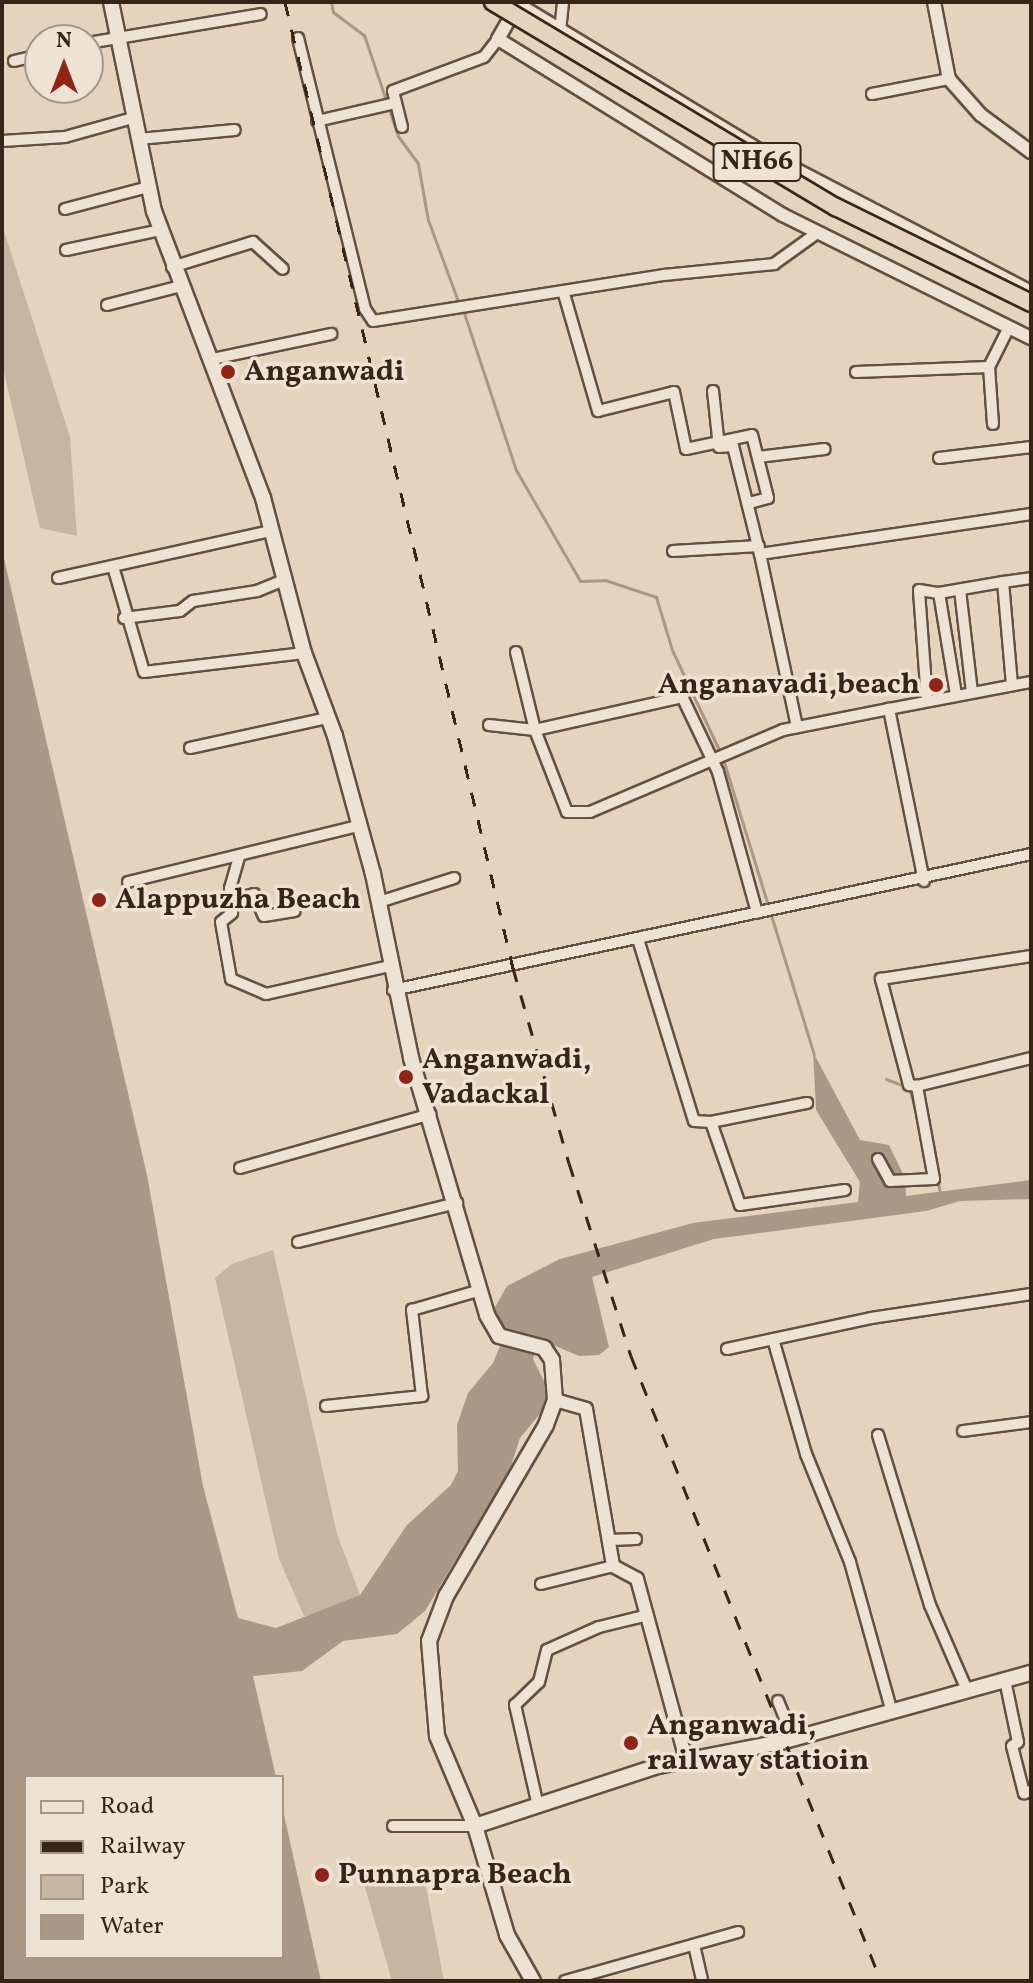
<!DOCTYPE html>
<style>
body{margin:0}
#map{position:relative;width:1033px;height:1983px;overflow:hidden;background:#e4d3bd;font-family:Vollkorn,serif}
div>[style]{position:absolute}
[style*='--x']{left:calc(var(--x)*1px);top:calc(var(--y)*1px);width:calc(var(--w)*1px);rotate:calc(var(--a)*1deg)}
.green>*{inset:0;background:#c6b5a1}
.water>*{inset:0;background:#a99885}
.stream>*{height:3px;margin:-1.5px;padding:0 1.5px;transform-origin:1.5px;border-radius:1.5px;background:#a99885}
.roads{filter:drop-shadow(2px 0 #625041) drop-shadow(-2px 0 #625041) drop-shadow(0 2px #625041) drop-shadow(0 -2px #625041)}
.minor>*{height:10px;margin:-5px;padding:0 5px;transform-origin:5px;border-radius:5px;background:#ede2d4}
.tertiary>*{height:12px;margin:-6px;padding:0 6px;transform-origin:6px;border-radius:6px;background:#ede2d4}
.secondary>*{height:14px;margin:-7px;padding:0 7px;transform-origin:7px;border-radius:7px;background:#ede2d4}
.rail>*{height:3px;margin-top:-1.5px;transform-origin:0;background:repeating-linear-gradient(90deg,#362518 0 14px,transparent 0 28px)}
.bridges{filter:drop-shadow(2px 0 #362518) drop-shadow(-2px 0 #362518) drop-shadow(0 2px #362518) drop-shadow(0 -2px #362518)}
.trunk-bridge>*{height:16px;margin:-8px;padding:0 8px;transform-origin:8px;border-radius:8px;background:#e4d3bd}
.dots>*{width:22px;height:22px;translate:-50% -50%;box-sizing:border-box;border:4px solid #ede2d4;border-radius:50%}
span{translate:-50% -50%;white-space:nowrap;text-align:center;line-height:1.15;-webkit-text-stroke:7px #ede2d4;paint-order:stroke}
.shield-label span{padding:2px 6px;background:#ede2d4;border:2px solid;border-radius:6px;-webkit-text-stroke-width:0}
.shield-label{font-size:28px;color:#362518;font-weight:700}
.poi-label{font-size:30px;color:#362518;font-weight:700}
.left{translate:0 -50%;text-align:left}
.right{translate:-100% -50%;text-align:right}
.frame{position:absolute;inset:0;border:4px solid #362518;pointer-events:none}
.legend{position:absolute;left:24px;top:1775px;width:260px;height:184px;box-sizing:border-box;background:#ede2d4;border:2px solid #a49689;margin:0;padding:10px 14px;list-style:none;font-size:24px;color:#362518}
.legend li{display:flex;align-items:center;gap:16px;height:40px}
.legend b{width:40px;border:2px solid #a49689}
.north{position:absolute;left:24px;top:24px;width:80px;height:80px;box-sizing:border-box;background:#ede2d4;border:2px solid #a49689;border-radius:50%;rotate:0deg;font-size:22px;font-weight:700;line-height:32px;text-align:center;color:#362518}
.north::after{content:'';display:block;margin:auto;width:28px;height:36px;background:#8f2418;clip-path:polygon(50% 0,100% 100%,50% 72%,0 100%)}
</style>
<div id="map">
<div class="green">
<div style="clip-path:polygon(2px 225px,70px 437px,77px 536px,40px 528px,2px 363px)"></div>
<div style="clip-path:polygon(273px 1250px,337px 1534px,360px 1595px,331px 1611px,304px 1616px,279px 1559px,215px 1278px,232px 1264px)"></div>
<div style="clip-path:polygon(422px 1866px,444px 1981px,392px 1981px,360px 1870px)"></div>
</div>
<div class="water">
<div style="clip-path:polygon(2px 550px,147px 1175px,203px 1486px,238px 1618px,276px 1628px,360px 1595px,407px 1525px,451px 1485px,458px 1471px,457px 1425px,468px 1393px,493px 1363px,505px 1334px,490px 1316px,507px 1286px,560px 1259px,693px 1223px,858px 1202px,860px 1182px,816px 1110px,813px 1052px,860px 1140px,889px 1145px,905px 1178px,906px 1196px,1031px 1180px,1031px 1199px,960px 1201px,926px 1211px,714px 1239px,592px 1277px,609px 1347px,599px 1355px,579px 1356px,539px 1339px,533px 1359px,546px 1385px,544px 1409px,520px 1438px,510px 1469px,425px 1611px,397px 1634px,343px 1641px,302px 1671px,253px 1676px,276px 1777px,26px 1777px,26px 1957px,282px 1957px,282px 1806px,321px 1981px,2px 1981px)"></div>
</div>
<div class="stream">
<div style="--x:331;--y:2;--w:10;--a:79"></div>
<div style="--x:333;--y:12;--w:39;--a:37"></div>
<div style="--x:364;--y:35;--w:107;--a:71.4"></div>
<div style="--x:398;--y:136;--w:34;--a:54"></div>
<div style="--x:418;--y:164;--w:57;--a:79.9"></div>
<div style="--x:428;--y:220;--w:90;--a:69.7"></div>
<div style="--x:463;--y:310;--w:169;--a:71.7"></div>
<div style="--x:516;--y:470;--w:128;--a:60"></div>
<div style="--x:580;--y:581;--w:25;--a:-2"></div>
<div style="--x:605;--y:580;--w:54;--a:18.4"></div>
<div style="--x:656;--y:597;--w:55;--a:73.2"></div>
<div style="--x:672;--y:650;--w:113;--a:64.8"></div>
<div style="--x:723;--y:759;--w:309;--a:72.9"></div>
<div style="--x:886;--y:1079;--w:25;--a:21"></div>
<div style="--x:909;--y:1088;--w:37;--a:74"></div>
<div style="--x:937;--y:1180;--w:16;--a:76"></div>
</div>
<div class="roads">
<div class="minor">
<div style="--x:560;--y:31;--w:29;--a:-84"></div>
<div style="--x:298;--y:38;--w:279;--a:76.1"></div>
<div style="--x:365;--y:309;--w:14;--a:56"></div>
<div style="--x:373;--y:321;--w:295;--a:-9"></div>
<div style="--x:664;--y:275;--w:111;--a:-5.7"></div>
<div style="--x:774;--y:264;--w:53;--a:-35.8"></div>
<div style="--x:88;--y:43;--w:175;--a:-9.5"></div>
<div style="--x:14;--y:61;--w:27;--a:-13"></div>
<div style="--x:872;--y:94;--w:78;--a:-11"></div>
<div style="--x:317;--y:121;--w:80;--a:-13"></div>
<div style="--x:402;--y:127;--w:37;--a:-104"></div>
<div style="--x:393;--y:91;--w:97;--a:-20.5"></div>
<div style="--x:484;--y:57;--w:23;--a:-52"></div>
<div style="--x:139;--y:139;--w:96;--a:-5.4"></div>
<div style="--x:2;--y:141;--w:63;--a:-3.6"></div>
<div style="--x:65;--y:137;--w:74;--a:-15.7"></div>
<div style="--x:65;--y:209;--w:86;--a:-14.8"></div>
<div style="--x:66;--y:250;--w:96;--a:-12"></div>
<div style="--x:172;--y:267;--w:85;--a:-17.2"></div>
<div style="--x:253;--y:242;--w:40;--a:42"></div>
<div style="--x:564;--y:294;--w:122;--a:73.8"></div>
<div style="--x:598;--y:411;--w:78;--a:-14"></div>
<div style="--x:674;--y:392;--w:58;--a:78.1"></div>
<div style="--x:686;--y:449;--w:67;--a:-12"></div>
<div style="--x:752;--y:435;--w:65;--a:75.7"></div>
<div style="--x:768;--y:498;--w:20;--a:165"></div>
<div style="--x:107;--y:305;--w:76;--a:-14.4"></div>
<div style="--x:212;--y:359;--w:122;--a:-11.9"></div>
<div style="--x:989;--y:367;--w:45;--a:-63.4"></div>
<div style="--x:856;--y:372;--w:133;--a:-2.2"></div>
<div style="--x:989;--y:367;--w:57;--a:86"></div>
<div style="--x:713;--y:391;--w:56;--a:83.9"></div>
<div style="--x:719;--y:447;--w:14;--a:-4"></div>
<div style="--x:733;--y:446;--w:111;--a:76"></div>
<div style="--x:760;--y:554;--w:274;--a:-8.4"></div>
<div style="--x:758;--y:457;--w:67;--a:-6.8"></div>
<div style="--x:939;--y:458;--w:93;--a:-6.8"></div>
<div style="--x:673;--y:551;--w:86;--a:-3.3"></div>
<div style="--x:760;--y:554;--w:177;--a:77.9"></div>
<div style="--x:114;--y:570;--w:106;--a:73.6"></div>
<div style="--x:144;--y:672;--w:161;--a:-6.8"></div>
<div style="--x:58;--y:578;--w:217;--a:-12.5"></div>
<div style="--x:1003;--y:582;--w:28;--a:-8"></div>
<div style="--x:960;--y:590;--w:103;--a:83.3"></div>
<div style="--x:939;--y:593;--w:103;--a:80.5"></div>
<div style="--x:124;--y:618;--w:56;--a:-7.1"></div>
<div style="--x:180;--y:611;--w:16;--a:-38"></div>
<div style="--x:193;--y:601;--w:65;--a:-8.9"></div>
<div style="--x:257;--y:591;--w:31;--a:-22"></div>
<div style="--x:516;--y:652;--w:80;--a:76.3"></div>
<div style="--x:535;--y:730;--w:88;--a:68.7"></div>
<div style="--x:567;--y:812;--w:23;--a:0"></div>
<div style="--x:590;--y:812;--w:210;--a:-23"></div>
<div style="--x:783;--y:730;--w:108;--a:-11.2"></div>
<div style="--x:678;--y:688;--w:93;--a:64.5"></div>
<div style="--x:718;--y:772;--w:146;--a:74.5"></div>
<div style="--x:927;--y:700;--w:110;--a:-94.2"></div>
<div style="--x:919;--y:590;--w:20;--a:9"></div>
<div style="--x:939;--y:593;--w:65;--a:-9.8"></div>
<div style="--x:1003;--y:582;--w:103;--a:85"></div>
<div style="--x:489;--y:725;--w:46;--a:6.2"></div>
<div style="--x:535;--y:730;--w:152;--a:-12.6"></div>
<div style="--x:190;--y:748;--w:141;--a:-12.3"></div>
<div style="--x:239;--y:857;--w:32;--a:106"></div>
<div style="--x:230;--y:888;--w:25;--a:85"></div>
<div style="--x:232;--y:913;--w:14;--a:141"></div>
<div style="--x:221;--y:922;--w:58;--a:80"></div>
<div style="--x:231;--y:979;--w:38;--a:23"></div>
<div style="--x:266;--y:994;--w:127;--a:-12.7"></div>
<div style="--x:924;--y:881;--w:176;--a:-101.5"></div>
<div style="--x:889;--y:709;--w:145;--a:-10.8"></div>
<div style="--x:128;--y:882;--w:236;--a:-13.7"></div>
<div style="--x:229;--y:900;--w:26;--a:-13"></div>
<div style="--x:254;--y:894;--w:24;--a:66"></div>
<div style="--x:264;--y:916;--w:31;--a:-9"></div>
<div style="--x:379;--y:902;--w:79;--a:-17.7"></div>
<div style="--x:638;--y:939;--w:190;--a:72.9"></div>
<div style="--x:694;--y:1121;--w:17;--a:3"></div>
<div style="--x:711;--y:1122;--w:88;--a:70.7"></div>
<div style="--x:740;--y:1205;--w:106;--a:-8.1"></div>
<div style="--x:393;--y:990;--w:652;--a:-12.03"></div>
<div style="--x:917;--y:1086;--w:117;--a:-13.8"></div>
<div style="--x:711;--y:1122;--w:98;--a:-11.2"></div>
<div style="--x:878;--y:1159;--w:25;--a:61"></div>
<div style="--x:890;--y:1181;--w:44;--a:-2.6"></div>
<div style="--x:934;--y:1179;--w:95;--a:-100.4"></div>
<div style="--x:917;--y:1086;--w:8;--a:-173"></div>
<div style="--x:909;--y:1085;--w:110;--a:-104.8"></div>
<div style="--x:881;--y:979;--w:152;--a:-8.7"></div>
<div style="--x:240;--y:1168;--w:198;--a:-15.8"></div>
<div style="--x:298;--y:1242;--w:164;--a:-13.8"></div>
<div style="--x:773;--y:1339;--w:120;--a:74"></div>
<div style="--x:806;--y:1454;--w:117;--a:67.8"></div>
<div style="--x:850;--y:1562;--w:153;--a:74.4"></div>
<div style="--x:727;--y:1349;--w:147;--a:-12.1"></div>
<div style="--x:871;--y:1318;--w:162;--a:-8.5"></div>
<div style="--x:326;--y:1406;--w:97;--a:-5.9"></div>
<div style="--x:422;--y:1396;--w:87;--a:-96.6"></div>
<div style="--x:412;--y:1310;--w:72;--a:-16.2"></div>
<div style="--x:963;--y:1431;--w:69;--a:-7.5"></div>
<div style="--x:878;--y:1435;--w:178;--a:73"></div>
<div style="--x:930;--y:1605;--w:93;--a:66.5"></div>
<div style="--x:610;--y:1540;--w:26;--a:-2"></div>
<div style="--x:541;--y:1584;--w:74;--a:-14"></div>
<div style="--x:1005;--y:1680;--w:63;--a:78.2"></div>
<div style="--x:1018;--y:1742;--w:7;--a:146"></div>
<div style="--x:1012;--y:1746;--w:49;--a:75.7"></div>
<div style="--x:1024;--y:1793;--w:7;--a:-16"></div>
<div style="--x:778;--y:1701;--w:40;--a:68"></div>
<div style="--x:538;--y:1806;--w:104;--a:-102.8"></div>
<div style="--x:515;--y:1705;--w:33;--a:-44"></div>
<div style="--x:539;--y:1682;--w:33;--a:-76"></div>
<div style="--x:547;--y:1650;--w:57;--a:-23.9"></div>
<div style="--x:599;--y:1627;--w:50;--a:-13.8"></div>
<div style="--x:393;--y:1826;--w:82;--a:0"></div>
<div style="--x:694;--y:1945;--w:37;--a:77"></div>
<div style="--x:565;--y:1981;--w:180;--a:-15.8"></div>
</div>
<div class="tertiary">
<div style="--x:934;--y:2;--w:78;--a:79"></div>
<div style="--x:949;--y:79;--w:48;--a:48.4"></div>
<div style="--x:981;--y:115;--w:62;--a:36.5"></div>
<div style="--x:1031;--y:292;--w:303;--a:-152.5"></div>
<div style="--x:762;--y:152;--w:285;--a:-148.8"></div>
<div style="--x:518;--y:4;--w:40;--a:119.7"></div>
<div style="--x:498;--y:39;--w:335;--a:31.7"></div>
<div style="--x:783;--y:215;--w:277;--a:26.4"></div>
<div style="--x:555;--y:1400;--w:32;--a:16"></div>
<div style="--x:586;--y:1409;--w:159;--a:80.2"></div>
<div style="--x:613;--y:1566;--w:27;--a:28"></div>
<div style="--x:637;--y:1579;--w:187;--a:74.8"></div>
</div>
<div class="secondary">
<div style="--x:111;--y:2;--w:213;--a:78.4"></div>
<div style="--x:154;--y:211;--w:307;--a:69.2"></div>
<div style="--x:263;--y:498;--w:160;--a:75.2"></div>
<div style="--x:304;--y:653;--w:89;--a:69.5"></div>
<div style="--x:335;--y:736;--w:143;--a:74.6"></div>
<div style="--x:373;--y:874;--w:188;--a:78.3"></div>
<div style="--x:411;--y:1058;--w:268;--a:73.5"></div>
<div style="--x:487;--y:1315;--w:24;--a:60"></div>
<div style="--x:499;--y:1336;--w:47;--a:14.9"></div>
<div style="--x:544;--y:1348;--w:14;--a:56"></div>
<div style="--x:552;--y:1360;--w:40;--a:85.7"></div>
<div style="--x:555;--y:1400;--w:27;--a:110"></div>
<div style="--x:546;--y:1425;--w:198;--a:120.3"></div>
<div style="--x:446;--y:1596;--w:48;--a:110.7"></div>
<div style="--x:429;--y:1641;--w:95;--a:85.2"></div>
<div style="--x:437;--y:1736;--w:98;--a:67.1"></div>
<div style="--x:475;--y:1826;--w:114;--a:73.6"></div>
<div style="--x:507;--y:1935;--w:53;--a:60.5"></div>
<div style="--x:475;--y:1826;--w:193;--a:-18.2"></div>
<div style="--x:658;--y:1766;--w:129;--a:-11.1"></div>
<div style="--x:785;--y:1741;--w:255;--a:-15.5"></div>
</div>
</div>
<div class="rail">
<div style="--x:285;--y:2;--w:993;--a:76.72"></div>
<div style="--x:513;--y:968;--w:203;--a:74"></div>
<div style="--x:569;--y:1163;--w:203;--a:72.2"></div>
<div style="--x:631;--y:1356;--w:673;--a:68.2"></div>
</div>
<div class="bridges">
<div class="trunk-bridge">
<div style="--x:493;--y:2;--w:400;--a:30.9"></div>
<div style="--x:836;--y:207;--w:217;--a:26.2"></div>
</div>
</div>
<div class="dots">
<div style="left:228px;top:372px;background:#8f2418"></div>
<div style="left:936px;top:685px;background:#8f2418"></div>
<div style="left:99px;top:900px;background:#8f2418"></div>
<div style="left:406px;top:1077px;background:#8f2418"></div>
<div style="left:631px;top:1743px;background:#8f2418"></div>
<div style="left:322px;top:1875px;background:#8f2418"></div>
</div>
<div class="shield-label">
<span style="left:757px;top:162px">NH66</span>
</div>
<div class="poi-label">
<span class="left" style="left:244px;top:372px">Anganwadi</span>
<span class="right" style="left:920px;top:685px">Anganavadi,beach</span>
<span class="left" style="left:115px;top:900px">Alappuzha Beach</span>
<span class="left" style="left:422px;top:1077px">Anganwadi,<br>Vadackal</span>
<span class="left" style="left:647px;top:1743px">Anganwadi,<br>railway statioin</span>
<span class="left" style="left:338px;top:1875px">Punnapra Beach</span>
</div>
<div class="frame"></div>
<ul class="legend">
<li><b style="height:10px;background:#ede2d4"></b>Road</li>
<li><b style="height:10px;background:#362518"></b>Railway</li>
<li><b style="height:22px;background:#c6b5a1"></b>Park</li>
<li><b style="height:22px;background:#a99885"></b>Water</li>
</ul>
<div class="north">N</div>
</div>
